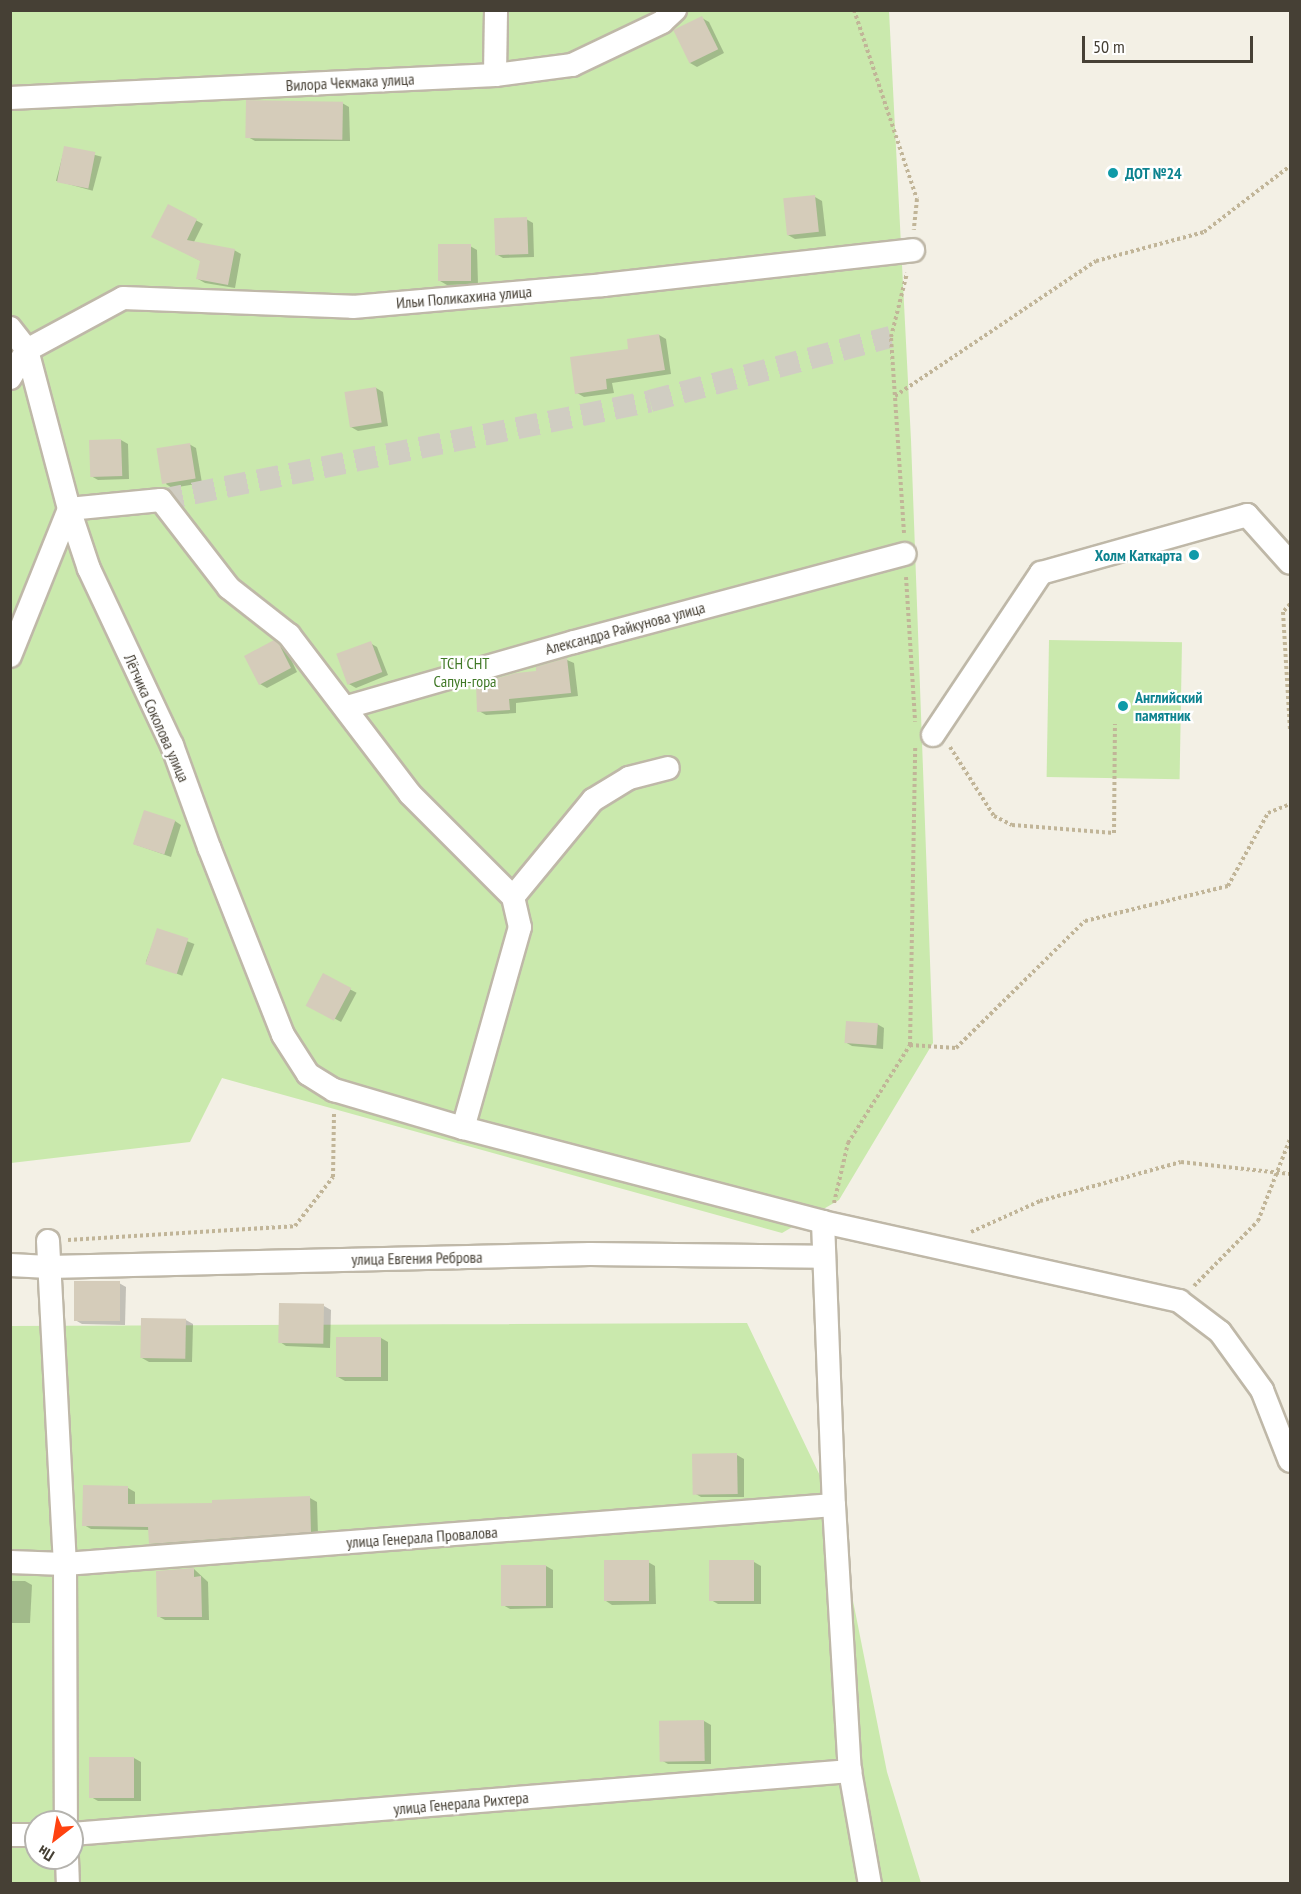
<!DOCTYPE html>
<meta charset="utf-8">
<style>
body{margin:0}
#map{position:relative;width:1301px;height:1894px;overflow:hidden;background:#f3f0e5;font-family:"PT Sans Narrow",sans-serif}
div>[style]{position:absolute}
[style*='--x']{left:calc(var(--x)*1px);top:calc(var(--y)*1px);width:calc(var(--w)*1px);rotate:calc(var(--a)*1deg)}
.green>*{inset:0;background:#cae9ad;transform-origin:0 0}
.shadow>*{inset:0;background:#0003;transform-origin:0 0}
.building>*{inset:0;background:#d5ccba;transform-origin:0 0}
.minor-tunnel>*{height:22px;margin-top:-11px;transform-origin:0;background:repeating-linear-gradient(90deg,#d0cdc2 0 22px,transparent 0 33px)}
.path>*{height:4px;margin-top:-2px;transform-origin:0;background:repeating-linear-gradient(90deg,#c1b598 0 3px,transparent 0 6px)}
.roads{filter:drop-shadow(2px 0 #bfb8a8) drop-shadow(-2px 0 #bfb8a8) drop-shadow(0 2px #bfb8a8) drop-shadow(0 -2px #bfb8a8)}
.minor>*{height:22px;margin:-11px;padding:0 11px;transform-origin:11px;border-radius:11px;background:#fff}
.dots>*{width:16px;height:16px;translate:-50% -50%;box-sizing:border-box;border:3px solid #fff;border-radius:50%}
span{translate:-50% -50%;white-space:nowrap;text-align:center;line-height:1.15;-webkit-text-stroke:4.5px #fff;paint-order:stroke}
.street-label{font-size:16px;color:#464035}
.culture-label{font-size:16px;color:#0d838f;font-weight:700}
.left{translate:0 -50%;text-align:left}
.right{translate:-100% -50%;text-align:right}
.park-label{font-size:16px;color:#417927}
.frame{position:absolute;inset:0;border:12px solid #464035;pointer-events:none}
.north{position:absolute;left:24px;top:1810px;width:60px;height:60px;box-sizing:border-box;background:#fff;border:2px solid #b5b3ae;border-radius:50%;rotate:211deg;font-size:16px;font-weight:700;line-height:24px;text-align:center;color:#464035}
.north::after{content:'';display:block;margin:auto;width:21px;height:27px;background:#ff4210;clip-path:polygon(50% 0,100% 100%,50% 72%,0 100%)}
.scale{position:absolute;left:1082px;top:36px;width:171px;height:27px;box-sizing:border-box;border:3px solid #464035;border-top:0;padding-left:8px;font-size:18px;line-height:21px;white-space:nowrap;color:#464035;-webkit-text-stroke:4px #fff;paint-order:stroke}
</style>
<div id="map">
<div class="green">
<div style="clip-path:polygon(10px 11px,889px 11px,911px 440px,933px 1043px,839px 1200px,782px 1233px,222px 1078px,190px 1142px,11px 1163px)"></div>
<div style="left:1049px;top:640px;width:133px;height:137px;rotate:1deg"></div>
<div style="clip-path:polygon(evenodd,747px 1323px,834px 1505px,887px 1772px,921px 1883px,11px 1883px,10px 1326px,747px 1323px,36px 1822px,72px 1822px,72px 1858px,36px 1858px,36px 1822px)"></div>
</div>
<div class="shadow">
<div style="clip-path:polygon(702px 18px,709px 22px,724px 53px,697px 67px,690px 63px)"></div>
<div style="clip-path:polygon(342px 103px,349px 107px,350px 141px,255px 141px,248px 137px)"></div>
<div style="left:65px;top:147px;width:38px;height:35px;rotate:15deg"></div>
<div style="clip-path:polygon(815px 197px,822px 201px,826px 236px,795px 239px,788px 235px)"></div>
<div style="clip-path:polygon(169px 206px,203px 224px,194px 242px,234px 250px,241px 254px,235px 288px,205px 283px,198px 279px,201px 261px,160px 240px)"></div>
<div style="clip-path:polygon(526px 219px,533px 223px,534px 257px,503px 258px,496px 254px)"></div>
<div style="clip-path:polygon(470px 246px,477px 250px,478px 284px,447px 285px,440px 281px)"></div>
<div style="clip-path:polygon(659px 335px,666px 339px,671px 374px,612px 383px,614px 393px,584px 397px,577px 393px,630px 350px)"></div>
<div style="clip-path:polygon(376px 388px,383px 392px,388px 426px,358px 431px,351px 427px)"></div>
<div style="clip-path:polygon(121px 440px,128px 444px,129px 479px,98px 480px,91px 476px)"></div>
<div style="clip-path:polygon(189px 444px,196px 448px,202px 483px,172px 488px,166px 484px)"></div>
<div style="clip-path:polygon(274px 642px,287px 651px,297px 672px,267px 688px,260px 684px)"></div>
<div style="clip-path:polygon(370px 643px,377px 647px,388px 675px,356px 688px,349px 684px)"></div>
<div style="clip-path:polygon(567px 660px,574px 663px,578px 696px,516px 703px,516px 713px,486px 715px,479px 711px,538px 673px,537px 668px)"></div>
<div style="clip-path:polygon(175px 821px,181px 825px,171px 857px,134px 844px)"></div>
<div style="left:158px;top:930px;width:39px;height:34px;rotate:21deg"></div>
<div style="left:323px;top:975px;width:38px;height:33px;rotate:28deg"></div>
<div style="clip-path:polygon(877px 1024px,884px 1028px,883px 1049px,852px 1046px,845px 1042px)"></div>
<div style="clip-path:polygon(119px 1283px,126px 1287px,125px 1325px,82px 1324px,75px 1320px)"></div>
<div style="clip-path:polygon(324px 1306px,331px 1310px,330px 1348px,286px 1346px,280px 1342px)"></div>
<div style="clip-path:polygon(143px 1319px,186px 1320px,193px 1324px,192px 1362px,149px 1362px,142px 1358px)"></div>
<div style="clip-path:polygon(381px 1338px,388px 1342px,388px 1381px,345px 1381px,338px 1377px)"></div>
<div style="clip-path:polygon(737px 1455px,744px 1459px,744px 1497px,701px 1497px,694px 1493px)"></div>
<div style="clip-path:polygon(85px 1487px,128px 1488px,135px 1492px,135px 1505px,213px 1504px,310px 1498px,317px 1502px,318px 1535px,157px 1547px,150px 1543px,150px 1530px,91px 1529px,84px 1525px)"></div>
<div style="clip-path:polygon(648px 1562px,655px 1566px,656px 1604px,612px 1605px,606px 1601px)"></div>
<div style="clip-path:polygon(754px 1562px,761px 1566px,761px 1604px,718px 1604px,711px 1600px)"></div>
<div style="clip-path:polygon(546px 1566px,553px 1570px,553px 1608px,510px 1609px,503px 1605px,503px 1567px)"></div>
<div style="clip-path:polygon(194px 1569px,208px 1582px,209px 1620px,165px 1620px,158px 1616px)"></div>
<div style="clip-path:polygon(10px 1581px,25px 1581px,32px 1585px,30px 1623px,10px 1623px)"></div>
<div style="clip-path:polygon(704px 1721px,711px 1725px,711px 1764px,668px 1764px,661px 1760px)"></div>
<div style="clip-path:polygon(134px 1758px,141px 1762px,141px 1801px,98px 1801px,91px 1797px,91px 1759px)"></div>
</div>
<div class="building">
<div style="left:702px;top:16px;width:37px;height:32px;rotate:64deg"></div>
<div style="left:246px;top:100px;width:97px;height:38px;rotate:1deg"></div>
<div style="left:64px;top:146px;width:32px;height:37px;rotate:11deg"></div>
<div style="left:815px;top:195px;width:37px;height:32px;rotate:84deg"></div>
<div style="clip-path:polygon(168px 204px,197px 219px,187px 240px,235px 249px,228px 285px,196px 279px,200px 261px,151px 237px)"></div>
<div style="left:527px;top:217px;width:37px;height:33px;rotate:88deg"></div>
<div style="left:471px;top:244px;width:37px;height:33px;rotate:90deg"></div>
<div style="clip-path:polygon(659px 334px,665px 370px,606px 379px,607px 389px,575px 394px,570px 357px,628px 349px,627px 339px)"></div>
<div style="left:376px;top:387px;width:36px;height:32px;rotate:81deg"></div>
<div style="left:121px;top:439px;width:37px;height:32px;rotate:88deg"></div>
<div style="left:190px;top:443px;width:36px;height:34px;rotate:81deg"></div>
<div style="clip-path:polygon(274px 640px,280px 646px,291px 668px,259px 685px,244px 656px)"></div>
<div style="left:371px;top:641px;width:33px;height:37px;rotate:70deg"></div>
<div style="clip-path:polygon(567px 658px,571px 693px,509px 699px,510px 710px,477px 712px,476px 684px,516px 673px,536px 671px,536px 667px)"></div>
<div style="left:144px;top:810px;width:33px;height:36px;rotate:18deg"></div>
<div style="left:157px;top:928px;width:33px;height:38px;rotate:18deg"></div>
<div style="left:323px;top:973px;width:32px;height:37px;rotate:28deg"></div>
<div style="left:846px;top:1021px;width:32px;height:22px;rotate:4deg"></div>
<div style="left:74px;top:1281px;width:46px;height:40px"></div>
<div style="left:279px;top:1303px;width:45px;height:40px;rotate:1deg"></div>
<div style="left:141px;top:1318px;width:45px;height:40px;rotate:1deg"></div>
<div style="left:336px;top:1337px;width:45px;height:40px"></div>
<div style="left:737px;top:1453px;width:41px;height:45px;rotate:89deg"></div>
<div style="clip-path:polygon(83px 1485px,128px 1486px,128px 1504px,212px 1503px,212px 1500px,310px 1496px,311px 1532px,149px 1544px,148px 1527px,82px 1526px)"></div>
<div style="left:649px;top:1560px;width:41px;height:45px;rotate:90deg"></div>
<div style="left:709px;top:1560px;width:45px;height:41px"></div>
<div style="left:501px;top:1565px;width:45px;height:41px"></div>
<div style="clip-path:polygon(194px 1568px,194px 1577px,201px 1576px,202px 1617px,157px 1617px,156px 1571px)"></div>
<div style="left:704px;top:1720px;width:41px;height:45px;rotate:89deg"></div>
<div style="left:89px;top:1757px;width:45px;height:41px"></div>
</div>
<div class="minor-tunnel">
<div style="--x:161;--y:500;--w:499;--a:-11.4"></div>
<div style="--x:650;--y:401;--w:249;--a:-14.9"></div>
</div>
<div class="path">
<div style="--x:854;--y:10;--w:199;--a:71.6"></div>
<div style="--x:917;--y:199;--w:31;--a:96"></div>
<div style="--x:895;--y:396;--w:242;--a:-33.9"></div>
<div style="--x:1096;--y:261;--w:112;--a:-15"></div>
<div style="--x:1204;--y:232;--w:108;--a:-37.5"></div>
<div style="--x:904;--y:533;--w:196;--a:-93.8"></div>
<div style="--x:891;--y:337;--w:66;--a:-76"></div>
<div style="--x:906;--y:577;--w:145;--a:86.4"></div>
<div style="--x:1290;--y:604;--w:11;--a:131"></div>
<div style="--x:1283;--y:612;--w:119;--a:86.6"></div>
<div style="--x:950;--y:747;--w:82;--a:57.5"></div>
<div style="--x:994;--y:816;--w:20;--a:27"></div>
<div style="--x:1012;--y:825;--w:102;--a:4.5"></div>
<div style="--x:1114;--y:833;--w:109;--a:-89.5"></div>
<div style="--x:910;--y:1045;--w:46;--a:3.7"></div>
<div style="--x:956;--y:1048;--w:181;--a:-44.6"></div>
<div style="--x:1085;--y:921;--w:147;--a:-13.8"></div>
<div style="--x:1228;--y:886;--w:83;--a:-61.3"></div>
<div style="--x:1268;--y:813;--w:24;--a:-22"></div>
<div style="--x:834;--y:1203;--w:62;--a:-76.9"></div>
<div style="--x:848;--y:1143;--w:116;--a:-57.7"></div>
<div style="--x:910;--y:1045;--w:298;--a:-89"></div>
<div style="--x:971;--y:1232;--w:76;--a:-24.2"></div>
<div style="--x:1040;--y:1201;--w:146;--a:-15.5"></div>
<div style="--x:1181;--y:1162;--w:110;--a:6.3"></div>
<div style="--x:68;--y:1240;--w:227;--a:-3.5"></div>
<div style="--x:295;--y:1226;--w:62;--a:-52.2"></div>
<div style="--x:333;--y:1177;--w:66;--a:-89.1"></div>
<div style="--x:1194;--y:1286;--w:91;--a:-45.4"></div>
<div style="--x:1258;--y:1221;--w:88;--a:-68.7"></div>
</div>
<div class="roads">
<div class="minor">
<div style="--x:495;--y:75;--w:65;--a:-89.1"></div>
<div style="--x:10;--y:98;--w:486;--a:-2.7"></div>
<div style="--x:495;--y:75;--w:78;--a:-7.4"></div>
<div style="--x:572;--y:65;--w:100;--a:-25.5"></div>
<div style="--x:662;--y:22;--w:18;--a:-43"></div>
<div style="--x:10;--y:328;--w:28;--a:52"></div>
<div style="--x:27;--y:350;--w:164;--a:75.2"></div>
<div style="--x:69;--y:509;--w:63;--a:71.6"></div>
<div style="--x:89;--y:569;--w:195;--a:64.8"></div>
<div style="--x:172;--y:745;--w:109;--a:70.1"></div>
<div style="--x:209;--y:847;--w:202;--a:68.5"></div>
<div style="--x:283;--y:1035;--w:46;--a:57.3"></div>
<div style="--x:308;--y:1074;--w:31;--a:32"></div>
<div style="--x:334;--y:1090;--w:134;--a:16.4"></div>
<div style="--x:463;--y:1128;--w:372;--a:14.6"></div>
<div style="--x:823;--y:1222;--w:365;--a:12.5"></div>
<div style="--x:1179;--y:1301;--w:51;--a:37.1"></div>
<div style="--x:1220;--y:1332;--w:72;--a:54.1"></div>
<div style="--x:1262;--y:1390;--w:76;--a:68.5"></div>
<div style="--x:10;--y:378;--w:33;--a:-59"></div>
<div style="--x:27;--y:350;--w:109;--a:-28.4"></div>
<div style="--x:123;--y:298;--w:230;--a:2.2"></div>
<div style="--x:353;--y:307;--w:251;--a:-5"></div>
<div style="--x:603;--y:285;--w:312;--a:-6.4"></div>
<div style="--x:10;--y:656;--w:158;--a:-68.1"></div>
<div style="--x:69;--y:509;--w:92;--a:-5.6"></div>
<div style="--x:161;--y:500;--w:111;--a:52.3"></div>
<div style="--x:229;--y:588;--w:76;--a:38.1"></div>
<div style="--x:289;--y:635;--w:200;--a:52.7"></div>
<div style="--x:410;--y:794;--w:146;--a:45"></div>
<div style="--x:513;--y:897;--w:31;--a:77"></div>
<div style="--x:520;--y:927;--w:209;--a:105.8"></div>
<div style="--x:347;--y:707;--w:236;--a:-16"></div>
<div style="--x:574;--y:642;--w:342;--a:-14.9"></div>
<div style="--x:933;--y:735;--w:195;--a:-56.3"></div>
<div style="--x:1041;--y:573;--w:214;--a:-15.7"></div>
<div style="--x:1247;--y:515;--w:64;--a:48.1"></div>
<div style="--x:513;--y:897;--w:126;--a:-50.5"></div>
<div style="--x:593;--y:800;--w:42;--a:-31.4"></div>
<div style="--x:629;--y:778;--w:40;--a:-14.4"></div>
<div style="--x:823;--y:1222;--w:283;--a:87.8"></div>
<div style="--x:834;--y:1505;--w:266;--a:86.6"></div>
<div style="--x:850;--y:1771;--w:115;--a:80"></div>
<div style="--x:48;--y:1241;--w:323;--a:87"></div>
<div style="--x:65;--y:1564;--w:258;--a:89.8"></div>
<div style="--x:10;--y:1265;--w:39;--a:3"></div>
<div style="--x:49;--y:1267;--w:541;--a:-1.38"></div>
<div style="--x:590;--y:1254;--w:233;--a:0.7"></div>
<div style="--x:10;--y:1562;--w:55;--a:2.1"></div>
<div style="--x:65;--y:1564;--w:771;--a:-4.39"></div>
<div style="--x:72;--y:1834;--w:781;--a:-4.63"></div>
<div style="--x:10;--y:1835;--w:26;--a:0"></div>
<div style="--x:67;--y:1858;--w:26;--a:88"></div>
</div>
</div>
<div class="dots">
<div style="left:1113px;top:173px;background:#0f9aa8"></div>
<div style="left:1194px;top:555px;background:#0f9aa8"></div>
<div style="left:1123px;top:706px;background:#0f9aa8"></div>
</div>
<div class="street-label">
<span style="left:350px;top:82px;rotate:-3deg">Вилора Чекмака улица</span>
<span style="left:464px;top:297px;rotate:-5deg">Ильи Поликахина улица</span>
<span style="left:625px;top:628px;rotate:-15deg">Александра Райкунова улица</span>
<span style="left:157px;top:718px;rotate:66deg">Лётчика Соколова улица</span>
<span style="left:417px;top:1258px;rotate:-1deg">улица Евгения Реброва</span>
<span style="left:422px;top:1537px;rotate:-4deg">улица Генерала Провалова</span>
<span style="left:461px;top:1803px;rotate:-5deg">улица Генерала Рихтера</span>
</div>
<div class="culture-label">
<span class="left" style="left:1125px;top:173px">ДОТ №24</span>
<span class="right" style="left:1182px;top:555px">Холм Каткарта</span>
<span class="left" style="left:1135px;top:706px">Английский<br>памятник</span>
</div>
<div class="park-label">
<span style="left:465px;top:672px">ТСН СНТ<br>Сапун-гора</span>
</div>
<div class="frame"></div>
<div class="north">Пн</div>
<div class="scale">50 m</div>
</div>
